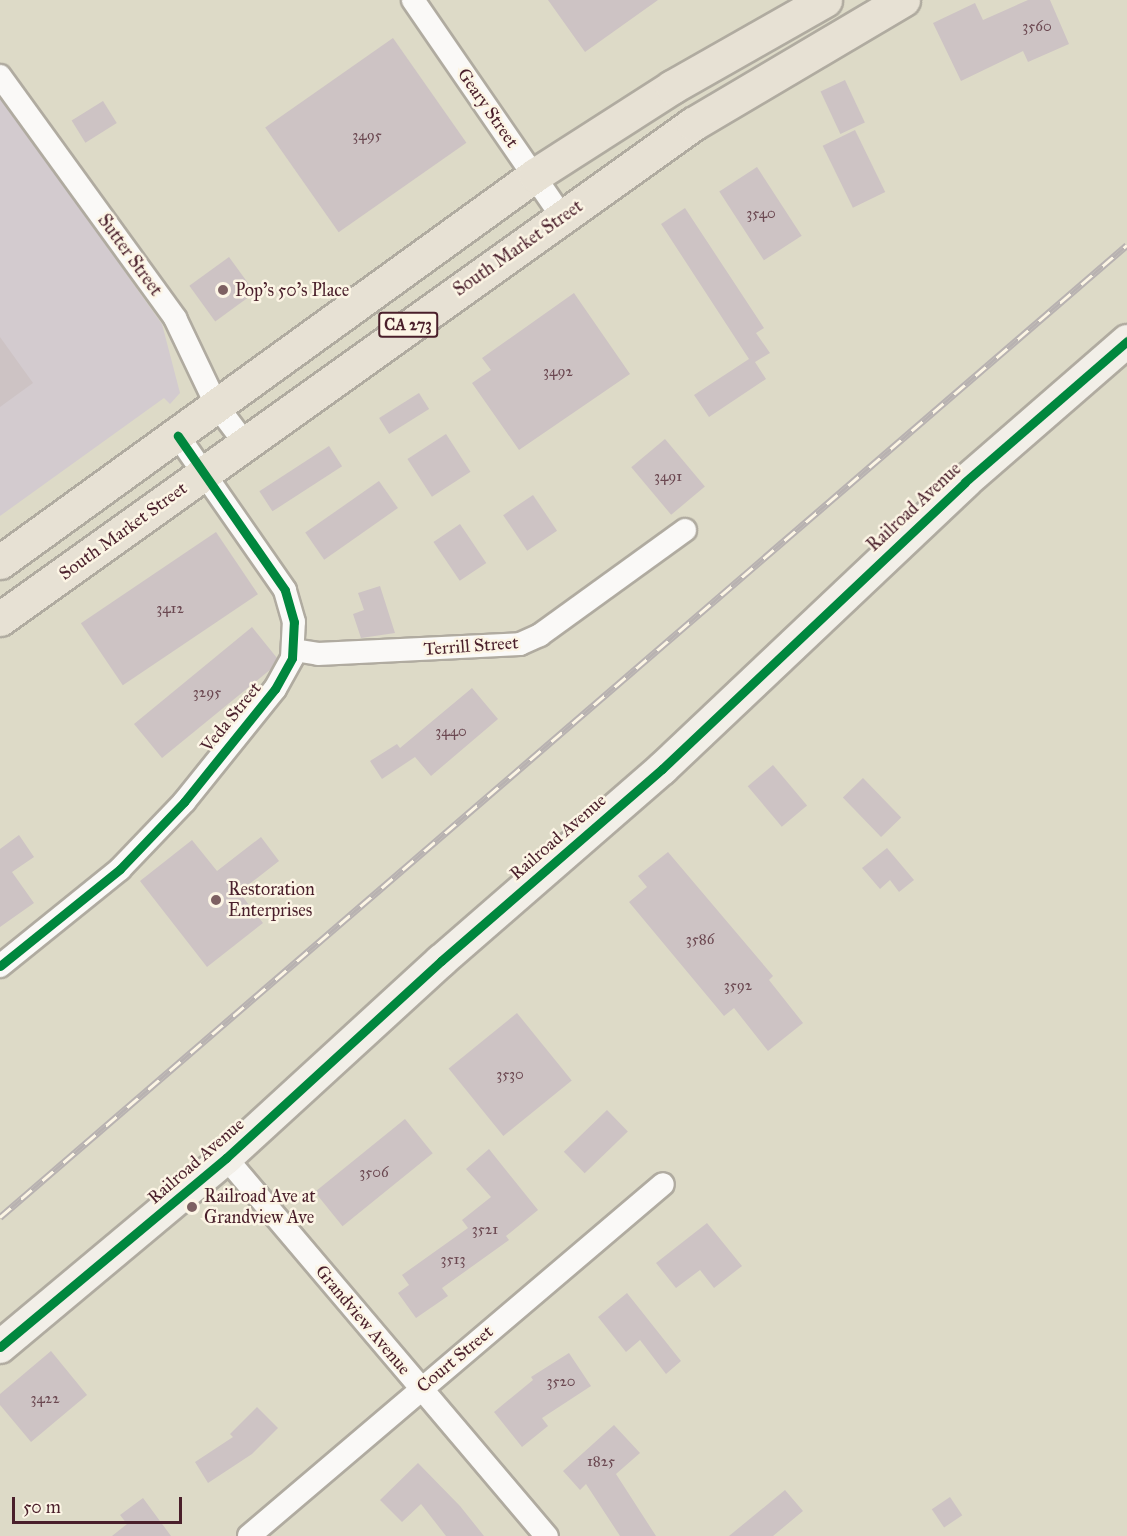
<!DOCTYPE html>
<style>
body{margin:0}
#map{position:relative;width:1127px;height:1536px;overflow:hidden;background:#dddac7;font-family:"IM FELL Great Primer",serif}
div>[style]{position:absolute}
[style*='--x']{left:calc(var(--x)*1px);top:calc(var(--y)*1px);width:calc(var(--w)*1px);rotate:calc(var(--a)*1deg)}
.industrial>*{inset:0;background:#d3cbcf}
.building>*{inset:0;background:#cdc3c4;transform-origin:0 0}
.roads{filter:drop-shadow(2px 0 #b0aba0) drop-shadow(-2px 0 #b0aba0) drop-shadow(0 2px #b0aba0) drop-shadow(0 -2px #b0aba0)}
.street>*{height:22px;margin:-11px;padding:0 11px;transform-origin:11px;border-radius:11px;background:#faf9f7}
.secondary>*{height:32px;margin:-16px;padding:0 16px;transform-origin:16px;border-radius:16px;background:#f2efe8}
.primary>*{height:33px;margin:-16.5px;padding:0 16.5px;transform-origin:16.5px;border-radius:16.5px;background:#e7e1d4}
.rail>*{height:7px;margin-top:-3.5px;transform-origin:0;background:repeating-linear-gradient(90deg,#fcf5e5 0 14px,#b8b2b1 0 28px);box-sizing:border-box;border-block:2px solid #b8b2b1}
.cycleway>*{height:9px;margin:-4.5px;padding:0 4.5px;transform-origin:4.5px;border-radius:4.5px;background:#00873e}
.dots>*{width:16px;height:16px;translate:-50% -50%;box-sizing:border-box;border:3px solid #fcf5e5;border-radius:50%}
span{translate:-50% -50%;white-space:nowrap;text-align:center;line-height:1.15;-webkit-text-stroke:5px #fcf5e5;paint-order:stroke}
.number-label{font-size:15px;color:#6b4851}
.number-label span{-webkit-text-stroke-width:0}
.shield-label span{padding:2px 4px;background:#fcf5e5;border:2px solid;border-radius:4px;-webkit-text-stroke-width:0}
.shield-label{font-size:16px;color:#4a1f2b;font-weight:700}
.street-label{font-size:18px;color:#4a1f2b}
.poi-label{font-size:18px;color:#4a1f2b}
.left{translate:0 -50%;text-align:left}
.scale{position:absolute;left:12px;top:1497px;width:170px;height:27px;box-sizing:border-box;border:3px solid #4a1f2b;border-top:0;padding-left:8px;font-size:18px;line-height:21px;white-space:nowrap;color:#4a1f2b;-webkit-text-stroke:4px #fcf5e5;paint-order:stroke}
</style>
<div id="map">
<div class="industrial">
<div style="clip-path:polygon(0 96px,162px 324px,180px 393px,170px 404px,164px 398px,0 516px)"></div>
</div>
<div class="building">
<div style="clip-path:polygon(548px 0,658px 0,585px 52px)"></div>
<div style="clip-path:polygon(1028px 0,1050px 0,1069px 44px,1028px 62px,1023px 51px,961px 81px,933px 23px,975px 3px,983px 20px)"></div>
<div style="left:393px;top:38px;width:128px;height:156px;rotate:55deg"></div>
<div style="left:845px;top:80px;width:47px;height:27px;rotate:65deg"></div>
<div style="left:103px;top:101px;width:26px;height:37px;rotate:58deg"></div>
<div style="left:855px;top:130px;width:69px;height:36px;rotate:64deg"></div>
<div style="left:757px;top:167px;width:82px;height:45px;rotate:57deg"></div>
<div style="clip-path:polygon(685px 208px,764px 328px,756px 333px,770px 353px,755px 362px,766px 379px,709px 417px,694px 395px,749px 359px,661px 224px)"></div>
<div style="left:229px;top:257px;width:44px;height:49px;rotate:54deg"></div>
<div style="clip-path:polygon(574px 293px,630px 374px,519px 450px,472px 383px,491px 370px,482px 358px)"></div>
<div style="clip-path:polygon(0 337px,33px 383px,0 407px)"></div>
<div style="left:419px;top:393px;width:19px;height:47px;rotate:58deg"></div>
<div style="left:446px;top:434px;width:45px;height:46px;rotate:57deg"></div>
<div style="left:665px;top:439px;width:62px;height:44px;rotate:50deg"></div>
<div style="left:329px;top:446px;width:24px;height:83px;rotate:57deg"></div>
<div style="left:379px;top:481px;width:33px;height:90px;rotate:55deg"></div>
<div style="left:533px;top:495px;width:43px;height:36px;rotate:56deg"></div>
<div style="left:460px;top:524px;width:47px;height:32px;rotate:56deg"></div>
<div style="left:216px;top:532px;width:75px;height:163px;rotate:56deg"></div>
<div style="clip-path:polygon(380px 586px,395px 633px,361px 638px,353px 614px,364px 610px,358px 593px)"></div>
<div style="clip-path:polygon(252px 627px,277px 658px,271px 669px,162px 758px,134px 724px)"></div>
<div style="clip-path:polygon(472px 688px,498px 719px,431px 776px,415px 757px,382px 779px,370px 761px,397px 744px,400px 748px)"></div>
<div style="left:773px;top:765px;width:53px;height:33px;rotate:50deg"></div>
<div style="left:863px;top:778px;width:55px;height:28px;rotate:46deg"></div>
<div style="clip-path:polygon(19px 835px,34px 857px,12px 872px,34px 903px,0 927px,0 849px)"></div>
<div style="clip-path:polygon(261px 837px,279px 861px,239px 892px,263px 923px,207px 967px,140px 881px,192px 840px,217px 871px)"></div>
<div style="clip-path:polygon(887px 848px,914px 880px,899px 892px,890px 880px,880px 889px,862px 868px)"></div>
<div style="clip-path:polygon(668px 852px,773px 976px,769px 980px,803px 1023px,768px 1051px,734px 1008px,724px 1016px,629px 902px,647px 887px,638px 876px)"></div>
<div style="left:517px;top:1013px;width:87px;height:88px;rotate:51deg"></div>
<div style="left:607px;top:1110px;width:30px;height:60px;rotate:46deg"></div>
<div style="left:405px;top:1119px;width:44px;height:116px;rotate:51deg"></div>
<div style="clip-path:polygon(489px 1149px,538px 1210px,506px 1236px,509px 1240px,442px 1288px,448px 1296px,416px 1318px,398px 1293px,409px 1285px,402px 1275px,468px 1228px,462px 1220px,491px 1197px,466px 1169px)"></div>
<div style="clip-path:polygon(707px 1223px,742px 1266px,714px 1288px,700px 1270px,676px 1288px,656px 1263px)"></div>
<div style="clip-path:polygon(627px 1293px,681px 1361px,666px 1374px,640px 1340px,626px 1352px,598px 1317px)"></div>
<div style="clip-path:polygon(51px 1351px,87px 1395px,31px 1442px,0 1405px,0 1394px)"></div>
<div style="clip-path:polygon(569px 1353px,591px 1386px,542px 1418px,548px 1426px,522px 1447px,494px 1412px,533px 1380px,531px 1377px)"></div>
<div style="clip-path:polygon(257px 1407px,278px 1428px,252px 1454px,208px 1483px,195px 1462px,233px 1437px,230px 1434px)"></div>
<div style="clip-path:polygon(614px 1425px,640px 1453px,616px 1474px,656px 1536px,620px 1536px,586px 1484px,580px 1490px,563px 1471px)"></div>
<div style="clip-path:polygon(418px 1463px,460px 1506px,484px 1536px,446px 1536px,421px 1504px,402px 1522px,380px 1500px)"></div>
<div style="clip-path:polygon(785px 1490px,803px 1511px,773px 1536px,729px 1536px)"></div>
<div style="left:950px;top:1497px;width:22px;height:22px;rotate:56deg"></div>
<div style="clip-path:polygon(143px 1498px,171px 1536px,112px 1536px,127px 1524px,120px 1515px)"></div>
</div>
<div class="roads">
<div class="street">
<div style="--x:413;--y:0;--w:263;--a:55.5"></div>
<div style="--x:0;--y:76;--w:299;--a:54.1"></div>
<div style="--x:175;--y:318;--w:98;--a:64.5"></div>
<div style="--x:217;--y:406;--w:45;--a:53.1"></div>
<div style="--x:294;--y:650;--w:24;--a:9"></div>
<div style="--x:318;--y:654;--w:202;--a:-2.8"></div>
<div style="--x:520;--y:644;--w:22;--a:-24"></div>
<div style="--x:540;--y:635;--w:179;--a:-35.9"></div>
<div style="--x:0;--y:966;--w:154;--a:-38.9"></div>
<div style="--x:120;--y:869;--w:93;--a:-46.3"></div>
<div style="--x:184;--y:802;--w:145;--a:-51.2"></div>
<div style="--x:275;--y:689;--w:35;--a:-61"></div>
<div style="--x:292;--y:658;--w:36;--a:-87"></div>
<div style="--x:294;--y:622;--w:33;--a:-106"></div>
<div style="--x:285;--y:590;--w:188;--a:-124.8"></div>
<div style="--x:226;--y:1158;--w:496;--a:49.7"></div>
<div style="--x:249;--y:1536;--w:543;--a:-40.37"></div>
</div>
<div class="secondary">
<div style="--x:0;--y:1347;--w:295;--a:-39.9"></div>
<div style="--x:226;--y:1158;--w:292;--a:-42.5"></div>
<div style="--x:441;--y:961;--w:293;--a:-41"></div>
<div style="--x:662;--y:769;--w:417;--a:-43.4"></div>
<div style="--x:965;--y:482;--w:215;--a:-41"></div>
</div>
<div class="primary">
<div style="--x:0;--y:562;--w:660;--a:-35.88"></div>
<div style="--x:535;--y:175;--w:163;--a:-32.7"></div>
<div style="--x:672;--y:87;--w:176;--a:-29.6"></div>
<div style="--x:0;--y:619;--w:852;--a:-35.54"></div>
<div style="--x:693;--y:124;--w:244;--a:-30.6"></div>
</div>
</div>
<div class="rail">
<div style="--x:0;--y:1217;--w:1488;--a:-40.78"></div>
</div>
<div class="cycleway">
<div style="--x:0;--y:966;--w:154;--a:-38.9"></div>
<div style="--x:120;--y:869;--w:93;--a:-46.3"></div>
<div style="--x:184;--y:802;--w:145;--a:-51.2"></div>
<div style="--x:275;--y:689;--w:35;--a:-61"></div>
<div style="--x:292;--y:658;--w:36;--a:-87"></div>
<div style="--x:294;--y:622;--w:33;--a:-106"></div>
<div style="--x:285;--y:590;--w:188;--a:-124.8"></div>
<div style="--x:0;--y:1347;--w:295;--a:-39.9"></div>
<div style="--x:226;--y:1158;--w:292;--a:-42.5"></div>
<div style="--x:441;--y:961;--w:293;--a:-41"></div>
<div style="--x:662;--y:769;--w:417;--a:-43.4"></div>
<div style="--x:965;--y:482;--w:215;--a:-41"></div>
</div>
<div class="dots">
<div style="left:223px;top:290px;background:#7d6062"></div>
<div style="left:216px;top:900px;background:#7d6062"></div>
<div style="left:192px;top:1207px;background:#7d6062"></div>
</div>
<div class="number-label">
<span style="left:1037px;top:27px">3560</span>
<span style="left:367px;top:136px">3495</span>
<span style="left:761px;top:214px">3540</span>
<span style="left:558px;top:372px">3492</span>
<span style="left:668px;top:477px">3491</span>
<span style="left:170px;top:609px">3412</span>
<span style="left:207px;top:693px">3295</span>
<span style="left:451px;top:732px">3440</span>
<span style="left:700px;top:940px">3586</span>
<span style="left:738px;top:986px">3592</span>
<span style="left:510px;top:1075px">3530</span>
<span style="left:374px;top:1173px">3506</span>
<span style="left:485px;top:1230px">3521</span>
<span style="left:453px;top:1260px">3513</span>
<span style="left:561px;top:1382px">3520</span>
<span style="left:45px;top:1399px">3422</span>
<span style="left:601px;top:1462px">1825</span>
</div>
<div class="shield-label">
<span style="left:408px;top:325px">CA 273</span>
</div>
<div class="street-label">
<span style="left:488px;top:108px;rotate:55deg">Geary Street</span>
<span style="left:518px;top:248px;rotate:-35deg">South Market Street</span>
<span style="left:130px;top:255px;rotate:54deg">Sutter Street</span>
<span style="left:914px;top:507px;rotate:-43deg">Railroad Avenue</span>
<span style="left:123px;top:531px;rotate:-36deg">South Market Street</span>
<span style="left:471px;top:646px;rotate:-4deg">Terrill Street</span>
<span style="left:231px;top:717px;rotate:-51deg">Veda Street</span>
<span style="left:558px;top:837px;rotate:-41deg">Railroad Avenue</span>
<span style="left:196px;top:1161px;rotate:-41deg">Railroad Avenue</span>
<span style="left:363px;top:1320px;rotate:50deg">Grandview Avenue</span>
<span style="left:455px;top:1359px;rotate:-40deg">Court Street</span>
</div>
<div class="poi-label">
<span class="left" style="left:235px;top:290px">Pop's 50's Place</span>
<span class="left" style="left:228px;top:900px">Restoration<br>Enterprises</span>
<span class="left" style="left:204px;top:1207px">Railroad Ave at<br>Grandview Ave</span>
</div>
<div class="scale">50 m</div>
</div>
